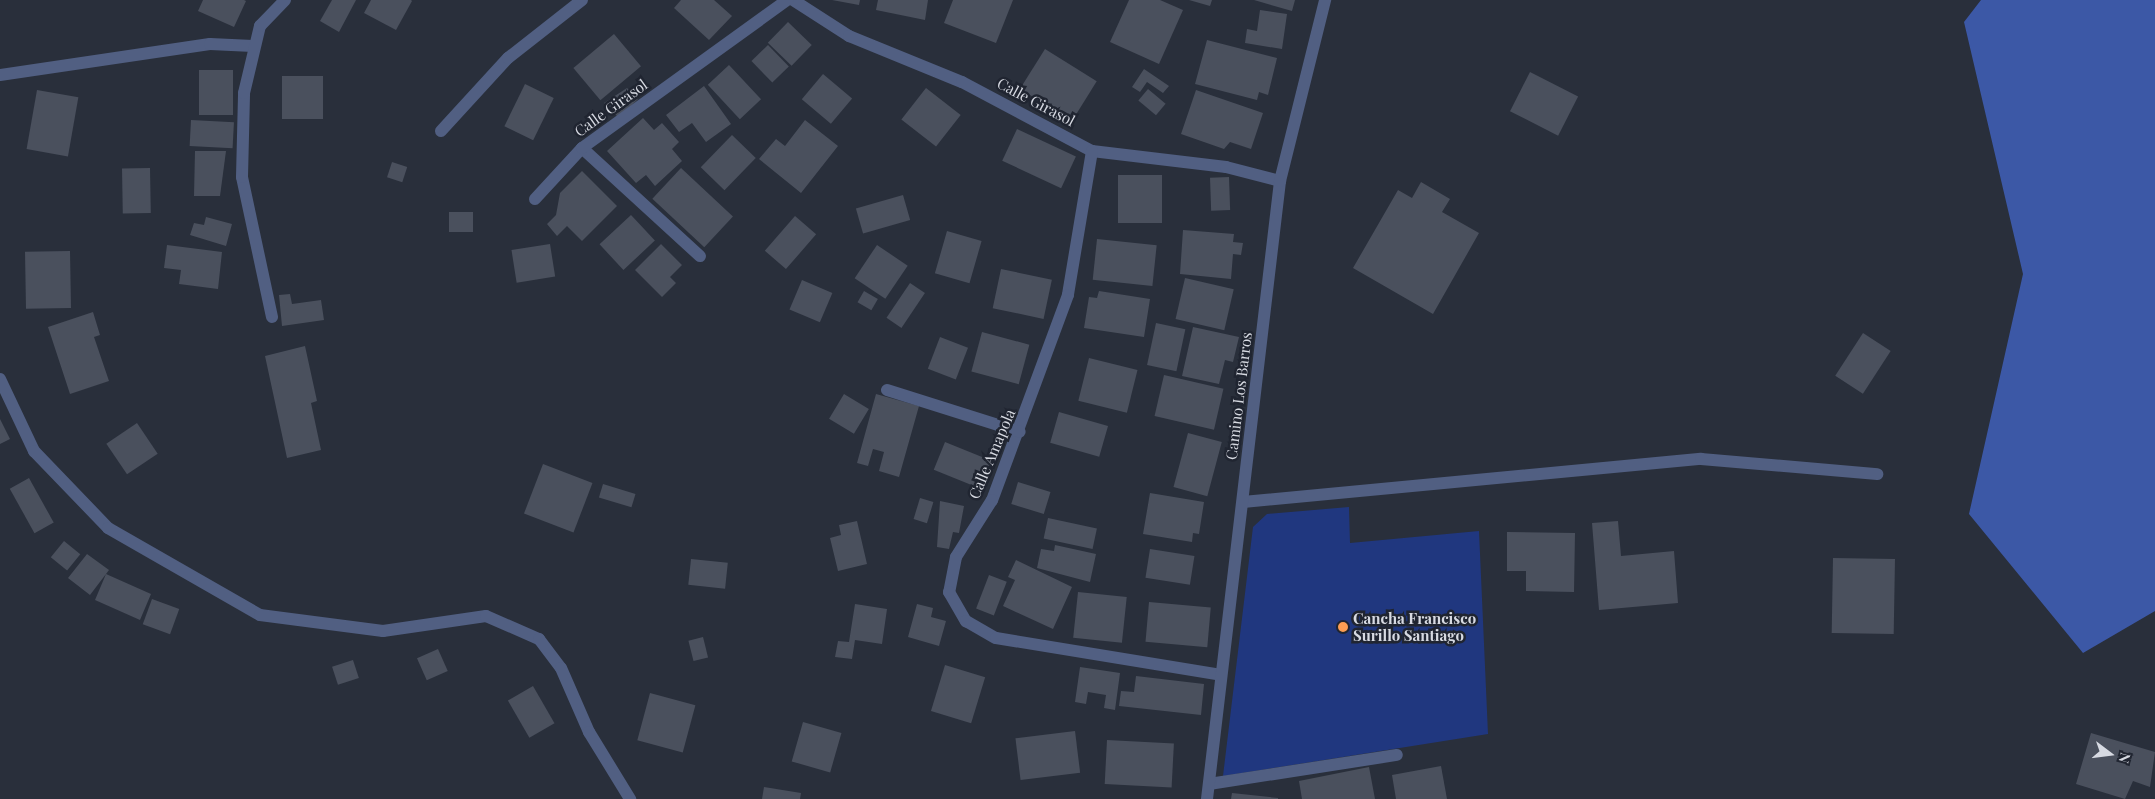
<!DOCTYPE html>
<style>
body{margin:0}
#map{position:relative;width:2155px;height:799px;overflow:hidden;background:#292f3b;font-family:"Playfair Display",serif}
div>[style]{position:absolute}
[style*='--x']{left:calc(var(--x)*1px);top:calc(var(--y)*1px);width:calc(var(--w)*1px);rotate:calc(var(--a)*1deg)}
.green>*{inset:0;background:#20377f}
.forest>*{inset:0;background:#3c58a6}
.building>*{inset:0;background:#4a505d;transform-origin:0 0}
.minor>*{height:12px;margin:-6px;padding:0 6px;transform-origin:6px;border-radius:6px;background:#515f82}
.tertiary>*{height:12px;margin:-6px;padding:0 6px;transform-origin:6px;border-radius:6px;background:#515f82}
.dots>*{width:14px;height:14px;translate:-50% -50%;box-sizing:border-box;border:2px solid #202531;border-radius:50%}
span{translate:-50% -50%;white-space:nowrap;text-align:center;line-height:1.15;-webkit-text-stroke:5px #202531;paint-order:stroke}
.street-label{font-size:15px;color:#d7dae2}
.poi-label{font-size:15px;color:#d7dae2;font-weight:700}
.left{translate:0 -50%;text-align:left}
.north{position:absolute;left:2085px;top:729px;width:50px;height:50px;-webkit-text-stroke:4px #202531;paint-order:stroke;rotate:105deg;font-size:14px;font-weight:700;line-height:20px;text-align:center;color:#d7dae2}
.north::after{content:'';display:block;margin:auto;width:18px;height:22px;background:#d7dae2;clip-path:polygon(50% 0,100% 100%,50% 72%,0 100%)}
</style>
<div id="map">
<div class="green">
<div style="clip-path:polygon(1349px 507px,1350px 543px,1479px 531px,1488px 734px,1223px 776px,1253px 527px,1267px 514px)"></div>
</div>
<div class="forest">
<div style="clip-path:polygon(1981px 0,2155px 0,2155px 611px,2083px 653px,1969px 514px,2023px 274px,1964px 22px)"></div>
</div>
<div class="building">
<div style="clip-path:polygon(203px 0,244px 0,246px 1px,234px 27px,198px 11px)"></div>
<div style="clip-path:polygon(332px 0,356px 0,339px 32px,320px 21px)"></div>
<div style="clip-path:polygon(371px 0,411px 0,412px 1px,396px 30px,364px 13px)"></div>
<div style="clip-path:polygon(681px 0,714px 0,732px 16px,709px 40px,674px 8px)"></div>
<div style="clip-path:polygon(832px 0,860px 0,859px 5px)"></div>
<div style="clip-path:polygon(878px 0,928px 0,925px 20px,876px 10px)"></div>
<div style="clip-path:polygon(953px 0,1013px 0,996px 43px,944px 23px)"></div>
<div style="clip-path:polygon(1129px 0,1160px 0,1183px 10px,1159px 64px,1110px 42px)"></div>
<div style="clip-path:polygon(1189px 0,1212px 0,1210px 6px)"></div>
<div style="clip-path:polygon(1254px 0,1295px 0,1292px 11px)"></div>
<div style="clip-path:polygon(1260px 10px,1287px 14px,1282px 49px,1245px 43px,1247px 29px,1257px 31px)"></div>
<div style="left:788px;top:22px;width:33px;height:29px;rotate:44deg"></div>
<div style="left:614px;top:34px;width:42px;height:53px;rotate:50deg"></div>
<div style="clip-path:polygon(1207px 40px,1277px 58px,1268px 95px,1259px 92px,1257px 100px,1195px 84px)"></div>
<div style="left:768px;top:45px;width:30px;height:23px;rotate:46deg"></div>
<div style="left:1045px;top:49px;width:61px;height:47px;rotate:32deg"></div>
<div style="left:729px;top:65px;width:47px;height:29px;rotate:47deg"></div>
<div style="clip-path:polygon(1144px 69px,1169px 86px,1163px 93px,1147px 82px,1140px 92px,1132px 87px)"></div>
<div style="left:233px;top:70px;width:45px;height:34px;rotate:90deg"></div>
<div style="left:1530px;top:72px;width:54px;height:44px;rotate:27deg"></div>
<div style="left:823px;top:74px;width:38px;height:33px;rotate:40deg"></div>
<div style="left:282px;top:76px;width:41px;height:43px"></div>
<div style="left:525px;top:84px;width:32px;height:47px;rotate:26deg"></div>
<div style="clip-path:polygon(704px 86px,731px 124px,706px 142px,692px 123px,679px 132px,666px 115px)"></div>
<div style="clip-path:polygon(627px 88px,638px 99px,619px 118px,604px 103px)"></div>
<div style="left:926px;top:88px;width:44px;height:40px;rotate:38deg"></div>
<div style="left:1148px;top:89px;width:23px;height:15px;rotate:40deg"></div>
<div style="left:37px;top:90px;width:42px;height:60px;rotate:10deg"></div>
<div style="clip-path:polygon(1196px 90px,1263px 113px,1251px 149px,1230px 142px,1224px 149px,1181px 134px)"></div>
<div style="clip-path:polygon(643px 118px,654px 130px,662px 123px,679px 142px,672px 149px,682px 161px,655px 186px,646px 175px,636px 183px,607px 151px)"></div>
<div style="left:191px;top:120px;width:43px;height:26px;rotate:3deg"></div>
<div style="clip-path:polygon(805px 120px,838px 146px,801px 193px,759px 159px,776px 139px,785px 146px)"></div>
<div style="left:1017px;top:129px;width:65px;height:35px;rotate:25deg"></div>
<div style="left:732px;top:135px;width:33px;height:45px;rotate:44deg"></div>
<div style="clip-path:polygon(195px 151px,226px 151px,220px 196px,194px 196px)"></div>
<div style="left:392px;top:162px;width:16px;height:16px;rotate:18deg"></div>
<div style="left:150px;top:168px;width:45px;height:28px;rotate:89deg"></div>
<div style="left:681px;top:168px;width:71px;height:42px;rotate:43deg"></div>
<div style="clip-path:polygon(582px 171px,617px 206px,582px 241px,567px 226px,557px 236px,547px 224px,556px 215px,560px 193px)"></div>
<div style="left:1118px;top:175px;width:44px;height:48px"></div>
<div style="left:1229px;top:177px;width:33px;height:19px;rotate:88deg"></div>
<div style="clip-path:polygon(1421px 182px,1450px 199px,1442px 212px,1479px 233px,1433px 314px,1353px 268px,1398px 190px,1412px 198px)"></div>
<div style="left:903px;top:195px;width:26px;height:49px;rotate:74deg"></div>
<div style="left:449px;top:212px;width:24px;height:20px"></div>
<div style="left:631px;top:215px;width:35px;height:43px;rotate:47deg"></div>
<div style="left:795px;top:216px;width:28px;height:46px;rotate:41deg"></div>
<div style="clip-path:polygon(206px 217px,232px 224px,226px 246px,190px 235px,194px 223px,204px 225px)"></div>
<div style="clip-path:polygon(1183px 230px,1234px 234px,1233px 242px,1243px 243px,1241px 255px,1233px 254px,1231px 279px,1180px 274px)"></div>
<div style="left:947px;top:231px;width:36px;height:44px;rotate:16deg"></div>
<div style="left:1097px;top:239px;width:60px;height:41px;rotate:6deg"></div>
<div style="left:550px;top:244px;width:33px;height:39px;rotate:81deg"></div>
<div style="clip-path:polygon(661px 244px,682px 265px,670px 277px,676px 283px,662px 297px,635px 270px)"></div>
<div style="clip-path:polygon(167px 245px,222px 252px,218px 289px,179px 284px,181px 270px,164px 268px)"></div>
<div style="left:877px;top:245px;width:37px;height:40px;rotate:34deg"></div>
<div style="left:70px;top:251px;width:57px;height:45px;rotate:89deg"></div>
<div style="left:1001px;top:269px;width:52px;height:40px;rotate:12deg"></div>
<div style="left:1185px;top:278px;width:50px;height:42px;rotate:13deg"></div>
<div style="left:802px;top:280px;width:33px;height:32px;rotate:23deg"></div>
<div style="left:910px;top:283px;width:18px;height:42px;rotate:34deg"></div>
<div style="left:864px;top:291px;width:16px;height:13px;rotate:30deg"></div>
<div style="clip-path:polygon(1099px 291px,1150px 299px,1144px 337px,1084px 328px,1089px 297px,1097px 298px)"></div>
<div style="clip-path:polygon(290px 294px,292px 304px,321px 300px,324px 320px,282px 326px,279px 295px)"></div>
<div style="clip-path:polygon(93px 312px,100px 335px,94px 337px,109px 381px,70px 394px,48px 327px)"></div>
<div style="left:1156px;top:323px;width:30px;height:43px;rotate:12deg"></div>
<div style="clip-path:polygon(1193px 327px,1239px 337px,1233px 362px,1225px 360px,1219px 384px,1182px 376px)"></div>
<div style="left:982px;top:332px;width:49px;height:41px;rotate:15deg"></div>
<div style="left:1863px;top:333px;width:33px;height:51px;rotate:33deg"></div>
<div style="left:940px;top:337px;width:30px;height:34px;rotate:21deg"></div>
<div style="clip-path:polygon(305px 346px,317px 401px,311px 403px,321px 450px,287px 458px,265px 356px)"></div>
<div style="left:1089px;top:358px;width:50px;height:44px;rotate:14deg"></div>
<div style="left:1164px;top:375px;width:61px;height:42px;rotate:13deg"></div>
<div style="left:844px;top:394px;width:29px;height:29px;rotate:31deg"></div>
<div style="clip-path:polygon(876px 394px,919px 406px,899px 477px,879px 471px,884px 452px,873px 449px,868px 466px,857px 463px)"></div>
<div style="left:1059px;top:412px;width:51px;height:32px;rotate:16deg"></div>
<div style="clip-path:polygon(0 419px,10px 439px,0 444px)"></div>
<div style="left:137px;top:423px;width:37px;height:37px;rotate:56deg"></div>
<div style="left:1188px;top:433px;width:35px;height:56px;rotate:15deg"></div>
<div style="left:945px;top:442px;width:52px;height:30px;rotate:22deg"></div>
<div style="left:543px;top:464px;width:53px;height:53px;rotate:21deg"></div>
<div style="left:29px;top:478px;width:51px;height:22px;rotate:61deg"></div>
<div style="left:1018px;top:482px;width:34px;height:23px;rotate:17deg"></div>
<div style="left:603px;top:484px;width:34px;height:14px;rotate:17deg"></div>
<div style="clip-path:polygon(1150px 493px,1204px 502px,1199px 534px,1193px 533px,1192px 542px,1143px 534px)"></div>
<div style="left:920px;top:498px;width:14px;height:22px;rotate:17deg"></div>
<div style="clip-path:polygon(940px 501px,964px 506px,959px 533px,953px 532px,949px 549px,937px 547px)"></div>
<div style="left:1048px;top:518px;width:50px;height:21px;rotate:12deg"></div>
<div style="clip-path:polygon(857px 521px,867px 564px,838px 571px,830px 538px,841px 535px,839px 525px)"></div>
<div style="clip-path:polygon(1618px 521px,1621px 556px,1674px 551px,1678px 603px,1599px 610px,1592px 523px)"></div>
<div style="clip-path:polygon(1507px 532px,1575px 533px,1574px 592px,1526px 591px,1526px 571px,1507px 571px)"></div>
<div style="left:64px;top:541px;width:21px;height:21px;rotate:39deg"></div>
<div style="clip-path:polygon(1055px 545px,1096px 554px,1090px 582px,1037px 568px,1041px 549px,1054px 551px)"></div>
<div style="left:1150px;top:549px;width:45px;height:29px;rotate:9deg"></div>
<div style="clip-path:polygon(87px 554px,109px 570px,106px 574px,151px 594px,140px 620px,95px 600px,106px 574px,90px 595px,68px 578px)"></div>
<div style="left:1833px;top:558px;width:62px;height:75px;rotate:1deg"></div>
<div style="left:691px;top:559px;width:37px;height:26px;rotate:6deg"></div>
<div style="clip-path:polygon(1016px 560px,1072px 587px,1053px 629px,1003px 606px,1015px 580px,1008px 577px)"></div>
<div style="left:989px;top:575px;width:19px;height:36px;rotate:21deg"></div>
<div style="left:1078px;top:592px;width:49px;height:46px;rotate:6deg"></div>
<div style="left:152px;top:599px;width:29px;height:27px;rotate:20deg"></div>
<div style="left:1149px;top:602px;width:62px;height:40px;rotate:5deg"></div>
<div style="clip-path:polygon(855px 604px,887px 609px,882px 644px,855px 640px,852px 659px,835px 657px,838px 641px,849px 642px)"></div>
<div style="clip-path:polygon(917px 604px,933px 608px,931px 617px,946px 621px,939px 646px,908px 637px)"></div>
<div style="left:703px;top:637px;width:21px;height:15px;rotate:76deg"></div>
<div style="left:438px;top:649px;width:24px;height:23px;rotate:66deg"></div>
<div style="left:353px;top:660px;width:19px;height:22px;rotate:72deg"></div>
<div style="left:945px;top:665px;width:42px;height:48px;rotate:17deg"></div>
<div style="clip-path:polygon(1080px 667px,1120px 673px,1115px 710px,1104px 708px,1106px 695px,1088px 692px,1086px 704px,1075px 702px)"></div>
<div style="clip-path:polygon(1136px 676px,1204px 684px,1201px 715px,1119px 706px,1121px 691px,1134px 692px)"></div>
<div style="left:533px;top:686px;width:43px;height:29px;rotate:60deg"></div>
<div style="left:650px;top:693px;width:47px;height:49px;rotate:15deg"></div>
<div style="left:803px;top:722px;width:40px;height:41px;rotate:16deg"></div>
<div style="left:1075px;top:731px;width:42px;height:60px;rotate:83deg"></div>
<div style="clip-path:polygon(2091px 733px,2155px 752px,2150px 787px,2133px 781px,2125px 799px,2076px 784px)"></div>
<div style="left:1107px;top:740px;width:67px;height:44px;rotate:3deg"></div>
<div style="clip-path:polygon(1441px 766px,1447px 799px,1396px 799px,1392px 775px)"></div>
<div style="clip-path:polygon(1369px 767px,1375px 799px,1302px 799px,1299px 781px)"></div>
<div style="clip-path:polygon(764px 787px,801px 793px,800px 799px,762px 799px)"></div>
<div style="clip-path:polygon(1232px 793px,1278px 798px,1278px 799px,1231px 799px)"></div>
</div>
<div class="minor">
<div style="--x:793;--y:0;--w:67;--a:32.7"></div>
<div style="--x:849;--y:36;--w:122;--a:22.2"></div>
<div style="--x:962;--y:82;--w:147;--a:28"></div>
<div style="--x:1092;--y:151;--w:135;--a:6.8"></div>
<div style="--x:1226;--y:167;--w:56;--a:14.5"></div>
<div style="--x:0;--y:75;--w:212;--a:-8.4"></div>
<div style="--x:210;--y:44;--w:43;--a:2.7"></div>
<div style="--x:441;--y:131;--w:99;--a:-47.5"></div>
<div style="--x:508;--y:58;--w:94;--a:-38.1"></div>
<div style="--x:582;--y:148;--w:160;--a:42.5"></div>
<div style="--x:1092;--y:151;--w:146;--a:99.5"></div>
<div style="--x:1068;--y:295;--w:219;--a:110.3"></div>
<div style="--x:992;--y:500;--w:67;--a:122.3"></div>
<div style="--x:956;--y:557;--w:36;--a:101"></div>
<div style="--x:949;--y:592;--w:34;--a:60"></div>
<div style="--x:966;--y:621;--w:34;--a:30"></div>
<div style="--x:996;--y:638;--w:228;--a:9.3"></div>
<div style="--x:535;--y:199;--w:69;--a:-47.3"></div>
<div style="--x:582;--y:148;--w:253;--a:-35.8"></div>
<div style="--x:272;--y:317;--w:143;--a:-102.1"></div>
<div style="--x:242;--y:177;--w:84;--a:-88.6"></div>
<div style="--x:244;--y:93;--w:69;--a:-76.6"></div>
<div style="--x:260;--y:26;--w:36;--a:-46"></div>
<div style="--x:887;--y:390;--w:139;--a:17.5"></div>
<div style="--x:1243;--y:502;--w:460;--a:-5.4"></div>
<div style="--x:1701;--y:459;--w:177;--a:4.9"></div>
<div style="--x:1209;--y:784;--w:190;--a:-8.8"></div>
</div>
<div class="tertiary">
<div style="--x:0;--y:379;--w:80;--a:64.7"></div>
<div style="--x:34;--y:451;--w:107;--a:46.1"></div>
<div style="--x:108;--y:528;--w:175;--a:29.8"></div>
<div style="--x:260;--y:615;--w:124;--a:7.4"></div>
<div style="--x:383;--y:631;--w:104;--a:-8.3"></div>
<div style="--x:486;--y:616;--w:58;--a:23.5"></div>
<div style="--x:539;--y:639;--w:36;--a:53"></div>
<div style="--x:561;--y:668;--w:70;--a:66.4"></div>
<div style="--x:589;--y:732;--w:79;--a:58.5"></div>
<div style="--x:1207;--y:799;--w:622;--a:-83.26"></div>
<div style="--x:1280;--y:181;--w:187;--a:-76"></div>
</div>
<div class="dots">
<div style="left:1343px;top:627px;background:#fc9d53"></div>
</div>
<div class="street-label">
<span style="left:1036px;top:102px;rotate:28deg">Calle Girasol</span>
<span style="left:611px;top:108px;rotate:-36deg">Calle Girasol</span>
<span style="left:1239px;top:396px;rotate:-83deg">Camino Los Barros</span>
<span style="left:992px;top:454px;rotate:-67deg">Calle Amapola</span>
</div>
<div class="poi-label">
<span class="left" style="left:1353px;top:627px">Cancha Francisco<br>Surillo Santiago</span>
</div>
<div class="north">N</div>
</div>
